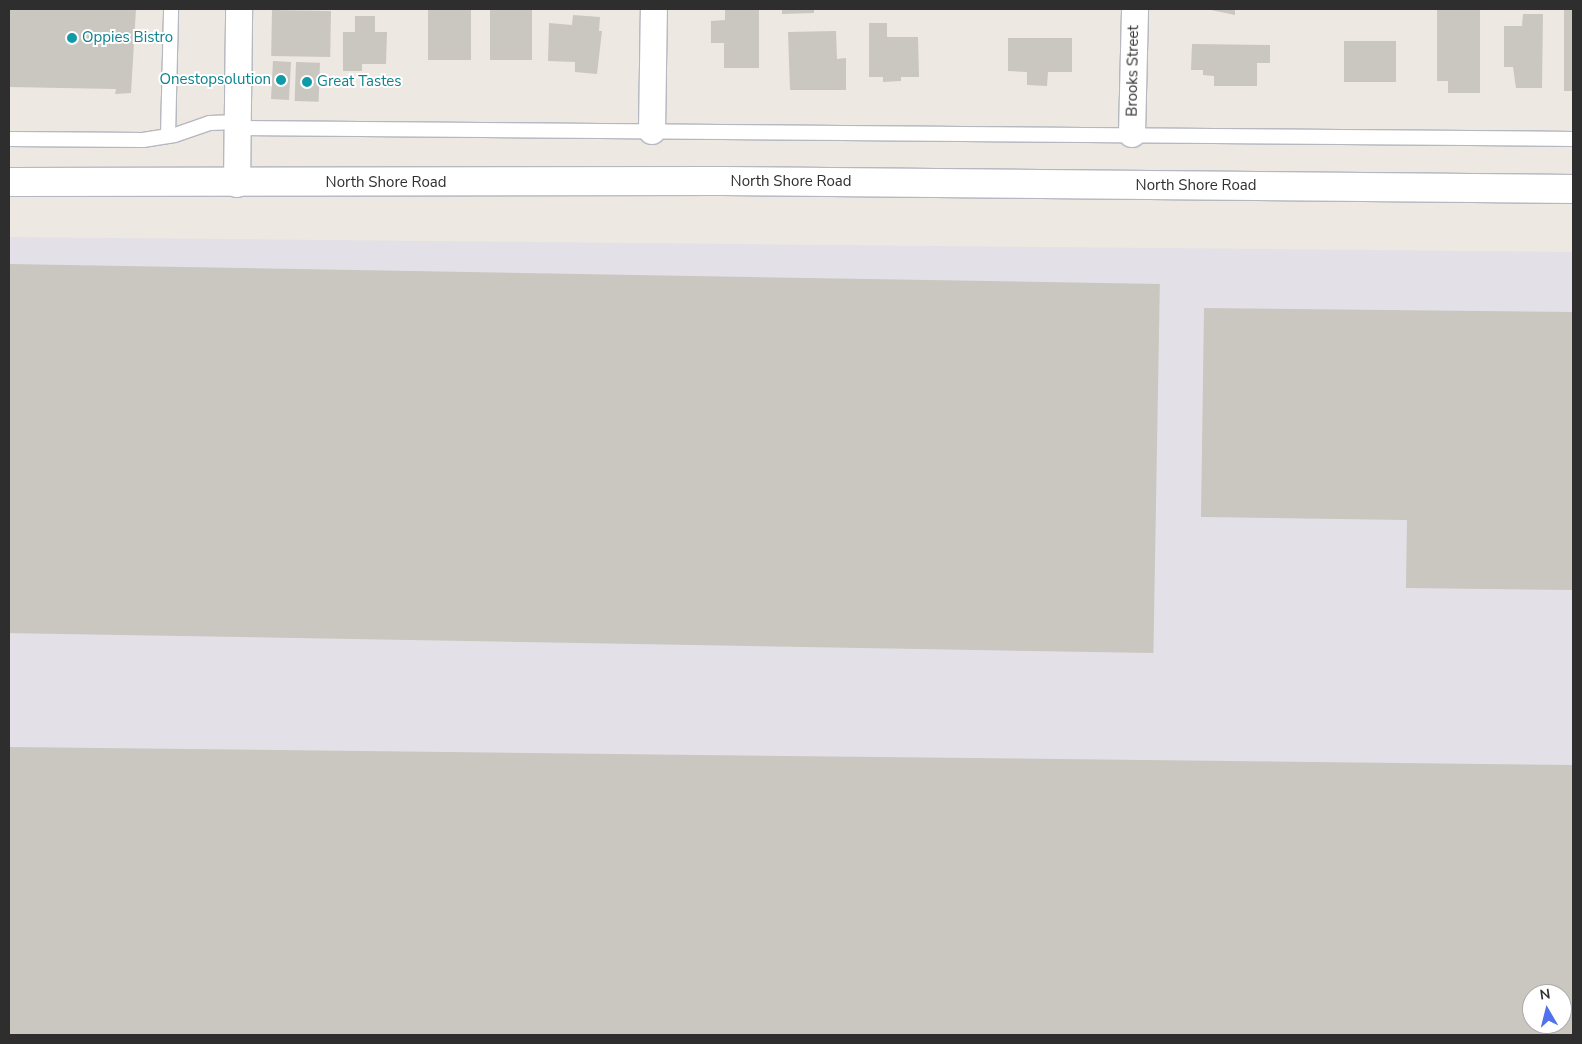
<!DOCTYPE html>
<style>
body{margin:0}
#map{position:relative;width:1582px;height:1044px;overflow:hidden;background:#eee8e2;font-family:"Nunito Sans",sans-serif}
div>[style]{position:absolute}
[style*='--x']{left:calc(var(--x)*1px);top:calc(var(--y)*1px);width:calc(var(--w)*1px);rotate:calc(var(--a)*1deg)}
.industrial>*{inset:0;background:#e3e1e7}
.building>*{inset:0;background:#cac6c0;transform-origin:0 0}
.roads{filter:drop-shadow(1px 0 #b5b8c0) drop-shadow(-1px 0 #b5b8c0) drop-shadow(0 1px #b5b8c0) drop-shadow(0 -1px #b5b8c0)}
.service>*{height:14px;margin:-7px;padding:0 7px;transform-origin:7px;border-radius:7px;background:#fff}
.minor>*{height:26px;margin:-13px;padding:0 13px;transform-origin:13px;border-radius:13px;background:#fff}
.secondary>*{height:28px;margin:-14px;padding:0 14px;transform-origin:14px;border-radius:14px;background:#fff}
.dots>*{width:14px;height:14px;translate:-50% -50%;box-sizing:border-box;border:2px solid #fff;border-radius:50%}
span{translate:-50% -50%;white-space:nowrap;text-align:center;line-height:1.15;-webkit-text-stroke:4px #fff;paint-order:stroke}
.culture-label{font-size:15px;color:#0d838f}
.left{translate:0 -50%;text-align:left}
.right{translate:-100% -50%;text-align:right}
.street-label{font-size:15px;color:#2e2e2e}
.frame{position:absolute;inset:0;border:10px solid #2e2e2e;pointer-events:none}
.north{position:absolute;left:1522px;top:984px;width:50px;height:50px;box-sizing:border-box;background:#fff;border:1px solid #ababab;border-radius:50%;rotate:352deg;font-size:14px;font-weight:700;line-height:20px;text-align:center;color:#2e2e2e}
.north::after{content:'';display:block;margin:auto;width:18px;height:22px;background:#5073ed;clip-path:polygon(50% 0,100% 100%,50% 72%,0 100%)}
</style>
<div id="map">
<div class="industrial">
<div style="clip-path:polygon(evenodd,9px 237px,1573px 252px,1573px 1035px,9px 1035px,9px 237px,1532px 994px,1562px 994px,1562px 1024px,1532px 1024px,1532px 994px)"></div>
</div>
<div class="building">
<div style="clip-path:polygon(9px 9px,136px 9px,131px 93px,115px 94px,116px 89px,9px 87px)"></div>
<div style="left:428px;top:9px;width:43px;height:51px"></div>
<div style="clip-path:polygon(725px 9px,759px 9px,759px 68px,724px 68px,724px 43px,711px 43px,711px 21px,725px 20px)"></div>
<div style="clip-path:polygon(782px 9px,814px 9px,814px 13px,782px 14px)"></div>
<div style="clip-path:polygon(1206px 9px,1235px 9px,1235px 15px)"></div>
<div style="clip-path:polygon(1437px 9px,1480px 9px,1480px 93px,1448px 93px,1448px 81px,1437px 81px)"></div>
<div style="left:1564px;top:9px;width:9px;height:82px"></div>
<div style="left:272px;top:10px;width:59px;height:46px;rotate:1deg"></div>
<div style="left:490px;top:10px;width:42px;height:50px"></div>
<div style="clip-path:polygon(1523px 14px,1543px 14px,1542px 88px,1516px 88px,1513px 67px,1504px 67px,1504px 26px,1522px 26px)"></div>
<div style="clip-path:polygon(573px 15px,600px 17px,599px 31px,602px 31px,597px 74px,575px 72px,575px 62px,548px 61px,549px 23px,572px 25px)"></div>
<div style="clip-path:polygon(355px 16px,375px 16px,375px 32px,387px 32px,386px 64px,362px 64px,362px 71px,343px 71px,343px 32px,355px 32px)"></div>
<div style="clip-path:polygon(869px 23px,887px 23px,887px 37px,918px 37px,919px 77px,901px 77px,901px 81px,883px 82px,883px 77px,869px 77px)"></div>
<div style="clip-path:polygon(836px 31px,837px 59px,846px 58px,846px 90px,790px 90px,788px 32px)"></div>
<div style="clip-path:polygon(1008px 38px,1072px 38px,1072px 72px,1048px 72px,1047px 86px,1027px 85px,1027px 72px,1008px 71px)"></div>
<div style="left:1344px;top:41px;width:52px;height:41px"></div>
<div style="clip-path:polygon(1192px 44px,1270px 45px,1270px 63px,1257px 63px,1257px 86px,1214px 86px,1214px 76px,1203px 75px,1203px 70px,1191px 70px)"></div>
<div style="left:273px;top:61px;width:18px;height:38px;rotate:3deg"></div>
<div style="left:296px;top:62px;width:24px;height:39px;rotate:2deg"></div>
<div style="left:9px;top:264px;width:1151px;height:369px;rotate:1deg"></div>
<div style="clip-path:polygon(1204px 308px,1573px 312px,1573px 590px,1406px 588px,1407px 520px,1201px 517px)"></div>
<div style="clip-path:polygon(evenodd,9px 747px,1573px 765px,1573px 1035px,9px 1035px,9px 747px,1532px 994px,1562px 994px,1562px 1024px,1532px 1024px,1532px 994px)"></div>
</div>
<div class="roads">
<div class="service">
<div style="--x:238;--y:128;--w:1335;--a:0.47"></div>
<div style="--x:168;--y:136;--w:127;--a:-88.6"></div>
<div style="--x:9;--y:139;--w:134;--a:0.4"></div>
<div style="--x:143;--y:140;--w:32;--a:-9"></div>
<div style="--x:175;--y:135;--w:37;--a:-19"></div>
<div style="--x:210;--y:123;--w:28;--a:-2"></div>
</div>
<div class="minor">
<div style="--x:652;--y:131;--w:122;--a:-89.1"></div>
<div style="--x:1132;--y:134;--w:125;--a:-88.6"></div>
<div style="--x:237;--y:184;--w:175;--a:-89.3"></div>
</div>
<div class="secondary">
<div style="--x:9;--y:182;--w:714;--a:-0.08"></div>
<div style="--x:723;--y:181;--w:850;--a:0.54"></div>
</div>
</div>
<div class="dots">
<div style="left:72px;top:38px;background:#0f9aa8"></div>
<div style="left:281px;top:80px;background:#0f9aa8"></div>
<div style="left:307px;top:82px;background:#0f9aa8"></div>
</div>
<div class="culture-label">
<span class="left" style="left:82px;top:38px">Oppies Bistro</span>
<span class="right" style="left:271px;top:80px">Onestopsolution</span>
<span class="left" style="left:317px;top:82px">Great Tastes</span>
</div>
<div class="street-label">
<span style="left:1133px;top:71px;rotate:-89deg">Brooks Street</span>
<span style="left:791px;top:182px">North Shore Road</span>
<span style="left:386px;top:183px">North Shore Road</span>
<span style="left:1196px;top:186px">North Shore Road</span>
</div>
<div class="frame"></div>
<div class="north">N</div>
</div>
